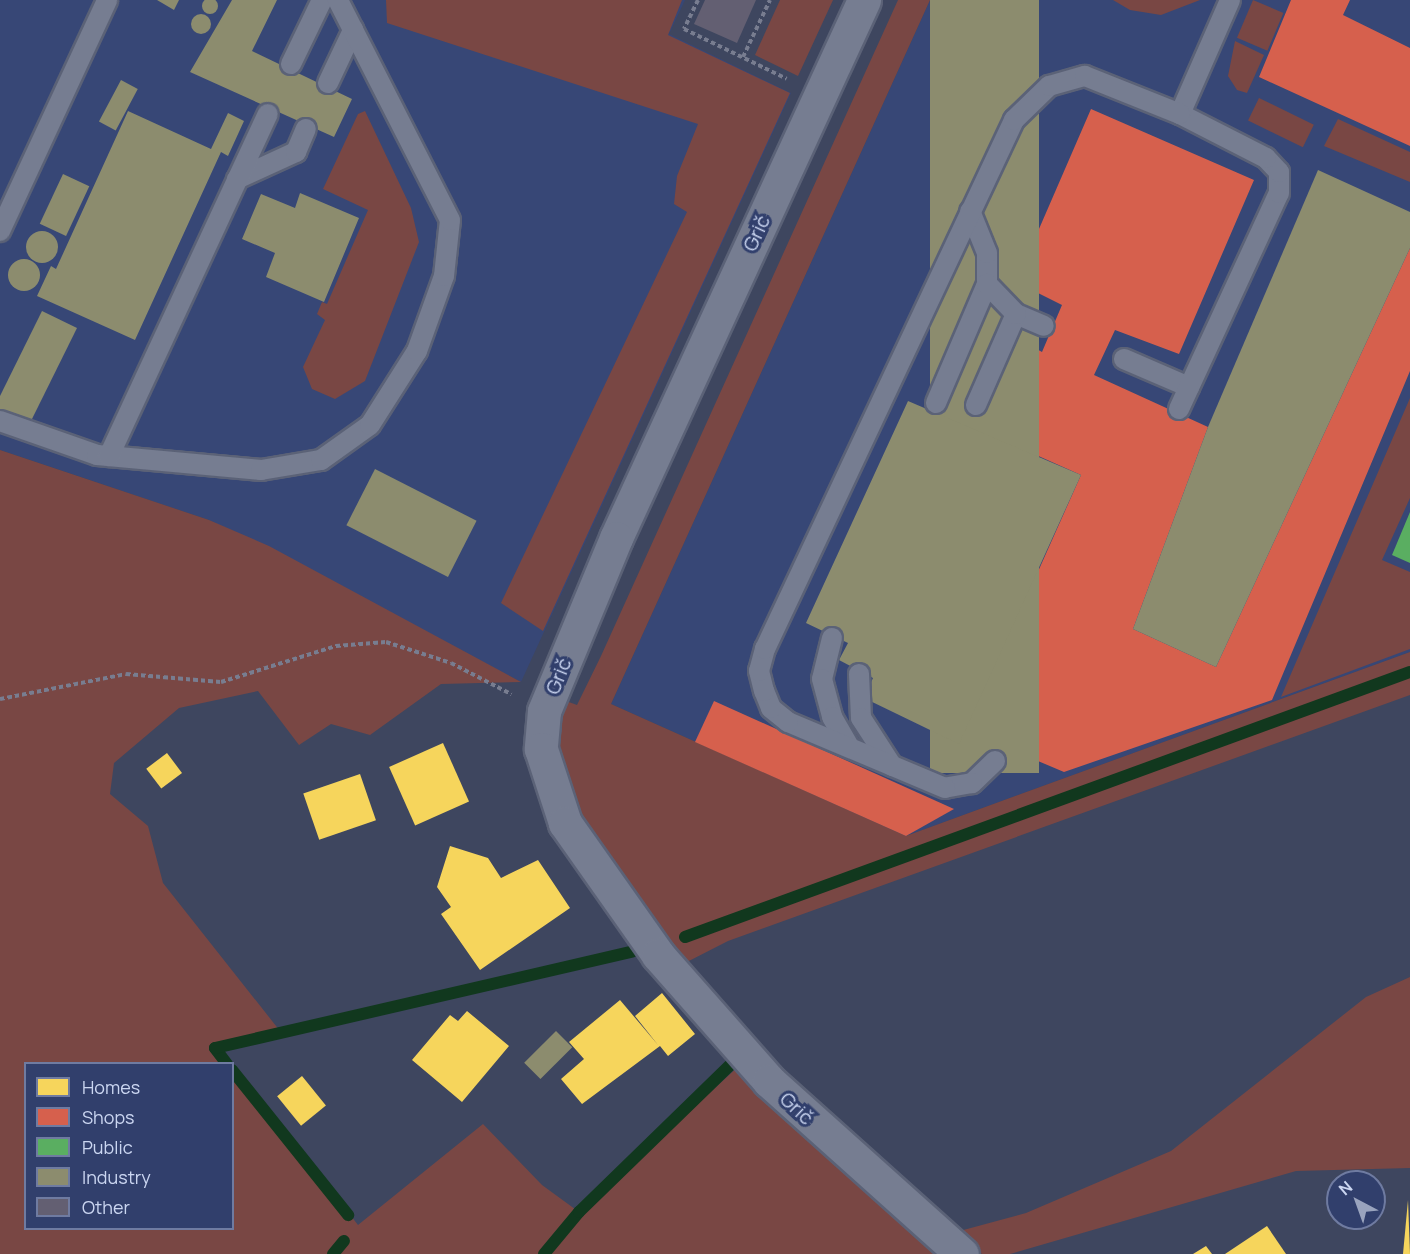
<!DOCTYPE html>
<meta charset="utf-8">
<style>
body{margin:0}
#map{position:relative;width:1410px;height:1254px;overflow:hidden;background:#3e465f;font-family:Manrope,sans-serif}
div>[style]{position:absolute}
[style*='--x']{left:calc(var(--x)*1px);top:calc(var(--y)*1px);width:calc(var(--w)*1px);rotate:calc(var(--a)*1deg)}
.built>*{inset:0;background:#374776}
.green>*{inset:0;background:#794744;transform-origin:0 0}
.homes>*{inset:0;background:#f6d55c;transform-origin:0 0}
.shops>*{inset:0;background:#d6604d}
.public>*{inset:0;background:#5aae61}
.industry>*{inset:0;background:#8c8c6e;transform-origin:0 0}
.round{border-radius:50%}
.stream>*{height:12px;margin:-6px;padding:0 6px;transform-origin:6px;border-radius:6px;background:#11381e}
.building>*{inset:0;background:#635f72}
.path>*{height:4px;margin-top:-2px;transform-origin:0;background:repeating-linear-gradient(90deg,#787d90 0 4.5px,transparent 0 7.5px)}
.roads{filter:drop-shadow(2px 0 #5b6277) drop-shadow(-2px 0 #5b6277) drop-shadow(0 2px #5b6277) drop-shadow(0 -2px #5b6277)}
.service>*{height:20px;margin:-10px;padding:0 10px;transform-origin:10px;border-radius:10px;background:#767d91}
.minor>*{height:33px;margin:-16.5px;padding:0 16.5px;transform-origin:16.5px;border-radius:16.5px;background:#767d91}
span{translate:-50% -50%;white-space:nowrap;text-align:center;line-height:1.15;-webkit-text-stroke:6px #313f6c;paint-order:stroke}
.street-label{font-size:20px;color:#cbd6f1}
.legend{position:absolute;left:24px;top:1062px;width:210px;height:168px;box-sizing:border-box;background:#313f6c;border:2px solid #6f7ba1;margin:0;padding:8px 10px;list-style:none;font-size:18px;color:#cbd6f1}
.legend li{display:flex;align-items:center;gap:12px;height:30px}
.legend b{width:30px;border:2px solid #6f7ba1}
.north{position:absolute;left:1326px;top:1170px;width:60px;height:60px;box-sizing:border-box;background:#313f6c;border:2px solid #6f7ba1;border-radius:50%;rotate:319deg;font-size:16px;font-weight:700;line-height:24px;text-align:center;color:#cbd6f1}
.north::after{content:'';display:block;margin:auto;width:21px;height:27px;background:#9aa4be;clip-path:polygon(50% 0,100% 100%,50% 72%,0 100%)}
</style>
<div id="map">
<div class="built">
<div style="clip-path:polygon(0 0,685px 0,669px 34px,791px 93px,521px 682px,209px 520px,0 450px)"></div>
<div style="clip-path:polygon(930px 0,1410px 0,1410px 652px,906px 836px,611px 704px)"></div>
</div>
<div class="green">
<div style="clip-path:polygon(386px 0,682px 0,668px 35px,790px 93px,543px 631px,501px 603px,687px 212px,674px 204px,677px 176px,698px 124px,387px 23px)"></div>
<div style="clip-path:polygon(780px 0,833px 0,798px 76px,755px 55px)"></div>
<div style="clip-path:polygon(898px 0,930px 0,611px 704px,906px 836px,1410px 652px,1410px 695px,728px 941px,683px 964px,571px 808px,556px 730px,566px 701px,577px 705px,601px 656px)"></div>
<div style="clip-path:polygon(1113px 0,1200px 0,1161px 15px,1130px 10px)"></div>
<div style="left:1253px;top:0;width:33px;height:41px;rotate:23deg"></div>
<div style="clip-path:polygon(1235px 41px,1264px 55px,1247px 93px,1237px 90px,1228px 76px)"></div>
<div style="left:1259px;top:98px;width:61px;height:25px;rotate:26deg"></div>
<div style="clip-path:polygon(365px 111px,411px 208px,419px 242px,365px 381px,335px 399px,312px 389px,303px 367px,325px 320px,317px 314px,322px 302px,327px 304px,368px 210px,323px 189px,358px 114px)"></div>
<div style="clip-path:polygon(1338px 119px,1410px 152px,1410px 182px,1324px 146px)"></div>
<div style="clip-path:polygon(1410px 398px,1410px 498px,1382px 560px,1410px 572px,1410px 649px,1281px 697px)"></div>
<div style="clip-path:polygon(evenodd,0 450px,209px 520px,269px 546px,521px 682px,441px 684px,370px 735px,331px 724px,299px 745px,258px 691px,179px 708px,114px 763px,110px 794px,148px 826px,163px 883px,280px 1031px,223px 1051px,358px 1225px,483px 1124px,542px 1185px,579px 1212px,740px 1065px,945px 1254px,0 1254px,0 450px,26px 1064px,232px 1064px,232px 1228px,26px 1228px,26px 1064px)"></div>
<div style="clip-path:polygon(1410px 977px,1410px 1168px,1296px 1171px,1010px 1254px,982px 1254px,956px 1232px,1026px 1213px,1171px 1151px,1366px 997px)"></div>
</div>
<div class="homes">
<div style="left:443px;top:743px;width:64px;height:59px;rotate:66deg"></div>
<div style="left:167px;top:753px;width:25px;height:26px;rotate:53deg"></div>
<div style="left:360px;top:774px;width:49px;height:60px;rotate:71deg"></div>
<div style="clip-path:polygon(450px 846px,488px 858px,501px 878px,538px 860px,570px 908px,480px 970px,441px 914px,451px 907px,437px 887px)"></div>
<div style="clip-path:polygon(662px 993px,695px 1034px,668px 1056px,660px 1046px,582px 1104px,561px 1079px,584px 1059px,569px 1042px,620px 1000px,658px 1045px,635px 1016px)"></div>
<div style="clip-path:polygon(467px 1011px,509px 1046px,462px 1102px,412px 1060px,450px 1015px,458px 1021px)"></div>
<div style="left:302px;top:1076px;width:38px;height:32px;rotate:51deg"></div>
<div style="clip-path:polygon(1408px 1200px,1410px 1254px,1403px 1254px)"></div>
<div style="clip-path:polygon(1267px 1226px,1286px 1254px,1225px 1254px)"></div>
<div style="clip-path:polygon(1206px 1246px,1212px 1254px,1193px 1254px)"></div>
</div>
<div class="shops">
<div style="clip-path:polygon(1291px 0,1350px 0,1343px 15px,1410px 48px,1410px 146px,1259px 77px)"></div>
<div style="clip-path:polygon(1091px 109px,1254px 180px,1179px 354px,1115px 330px,1094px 375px,1208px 427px,1133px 629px,1216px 667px,1410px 248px,1410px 371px,1272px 700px,1064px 772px,967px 731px,1081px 475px,949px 416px,958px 399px,991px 414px,1026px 343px,1042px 352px,1062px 305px,1016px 282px)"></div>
<div style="clip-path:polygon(714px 701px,954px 809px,906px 836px,695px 742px)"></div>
</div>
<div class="public">
<div style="clip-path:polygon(1410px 512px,1410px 563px,1392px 555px)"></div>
</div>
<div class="industry">
<div class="round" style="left:202px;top:-2px;width:16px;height:16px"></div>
<div style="clip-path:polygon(157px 0,179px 0,174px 10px)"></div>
<div style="clip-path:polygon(232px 0,277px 0,252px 51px,352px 99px,334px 137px,190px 72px)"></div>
<div style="left:930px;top:0;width:109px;height:773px"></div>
<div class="round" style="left:191px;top:14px;width:20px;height:20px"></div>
<div style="left:121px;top:80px;width:19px;height:47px;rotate:28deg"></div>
<div style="clip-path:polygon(128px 111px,211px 149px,228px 113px,244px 121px,228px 156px,221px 152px,135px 340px,37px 296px,51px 266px,56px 269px)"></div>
<div style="clip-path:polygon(1318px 170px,1410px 212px,1410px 248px,1216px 667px,1133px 629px,1208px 427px)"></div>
<div style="left:63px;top:174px;width:29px;height:55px;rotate:25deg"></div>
<div style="clip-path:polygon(300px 193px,359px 218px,324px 302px,266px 277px,275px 253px,242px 239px,261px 194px,295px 208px)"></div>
<div class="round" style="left:26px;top:231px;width:32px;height:32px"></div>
<div class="round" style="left:8px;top:259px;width:32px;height:32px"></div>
<div style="clip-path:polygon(42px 311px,77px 328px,30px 423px,0 409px,0 396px)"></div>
<div style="clip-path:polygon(908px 401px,1081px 475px,959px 744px,864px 698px,873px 678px,839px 660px,848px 643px,806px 623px)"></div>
<div style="left:375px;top:469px;width:114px;height:63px;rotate:27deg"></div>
<div style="left:556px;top:1031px;width:23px;height:45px;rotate:45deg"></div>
</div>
<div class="stream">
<div style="--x:685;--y:937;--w:772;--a:-20.08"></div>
<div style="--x:227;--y:1064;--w:20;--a:-127"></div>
<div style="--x:215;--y:1048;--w:428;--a:-13"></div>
<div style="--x:232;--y:1070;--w:186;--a:51.3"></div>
<div style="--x:333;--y:1254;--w:17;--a:-50"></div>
<div style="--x:544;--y:1254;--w:55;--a:-50.2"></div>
<div style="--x:579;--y:1212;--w:211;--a:-44.2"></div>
</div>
<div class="building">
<div style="clip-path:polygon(705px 0,756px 0,737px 43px,694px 24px)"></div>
</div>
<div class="path">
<div style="--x:698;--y:0;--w:32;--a:116"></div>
<div style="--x:684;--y:29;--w:114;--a:25.9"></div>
<div style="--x:743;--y:57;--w:63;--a:-64.7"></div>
<div style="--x:0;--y:699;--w:128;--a:-11.2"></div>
<div style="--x:126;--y:674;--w:95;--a:4.8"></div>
<div style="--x:221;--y:682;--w:121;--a:-17.4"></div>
<div style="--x:336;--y:646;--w:50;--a:-4.6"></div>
<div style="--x:386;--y:642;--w:68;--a:17.9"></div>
<div style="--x:451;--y:663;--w:68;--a:27.3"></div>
</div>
<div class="roads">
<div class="service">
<div style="--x:291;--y:64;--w:71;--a:-64.2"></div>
<div style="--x:328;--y:83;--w:59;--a:-64.7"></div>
<div style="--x:237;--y:179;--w:65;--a:-24.6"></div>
<div style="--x:296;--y:152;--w:25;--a:-67"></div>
<div style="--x:0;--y:231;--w:255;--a:-65.1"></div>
<div style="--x:1016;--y:314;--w:30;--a:23"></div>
<div style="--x:1124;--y:359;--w:71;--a:23.3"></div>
<div style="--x:936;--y:403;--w:129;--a:-66.8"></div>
<div style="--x:987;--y:284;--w:31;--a:-90"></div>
<div style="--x:987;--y:253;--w:45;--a:-112"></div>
<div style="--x:976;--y:405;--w:99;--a:-66.3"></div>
<div style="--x:1016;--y:314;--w:42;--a:-134"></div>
<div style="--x:1179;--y:409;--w:238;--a:-65.2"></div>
<div style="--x:1279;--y:193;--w:21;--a:-90"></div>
<div style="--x:1279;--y:172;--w:19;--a:-133"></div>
<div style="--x:1266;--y:158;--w:97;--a:-152.9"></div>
<div style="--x:1180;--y:114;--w:124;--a:-66.3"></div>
<div style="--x:0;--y:421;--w:103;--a:19.3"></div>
<div style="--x:97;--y:455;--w:165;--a:5.2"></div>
<div style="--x:261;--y:470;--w:61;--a:-9.5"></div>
<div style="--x:321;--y:460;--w:60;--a:-35.5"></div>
<div style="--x:370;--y:425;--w:88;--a:-57.6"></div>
<div style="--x:417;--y:351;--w:80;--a:-70.2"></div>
<div style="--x:444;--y:276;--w:56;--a:-83.9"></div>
<div style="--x:450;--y:220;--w:247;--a:-117"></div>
<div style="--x:109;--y:456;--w:377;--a:-65.1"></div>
<div style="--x:832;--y:638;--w:42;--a:103.7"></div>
<div style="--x:822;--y:679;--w:39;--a:75"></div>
<div style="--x:832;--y:717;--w:34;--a:60"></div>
<div style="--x:859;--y:674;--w:44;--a:87.4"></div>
<div style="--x:861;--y:718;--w:57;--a:57.1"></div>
<div style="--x:995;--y:761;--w:32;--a:136"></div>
<div style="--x:972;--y:783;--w:27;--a:170"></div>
<div style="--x:945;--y:788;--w:170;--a:-157.2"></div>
<div style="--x:788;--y:722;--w:22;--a:-141"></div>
<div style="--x:771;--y:708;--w:18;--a:-112"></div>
<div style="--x:764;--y:691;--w:21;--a:-104"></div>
<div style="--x:759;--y:671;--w:23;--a:-75"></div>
<div style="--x:765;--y:649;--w:585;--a:-64.79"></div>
<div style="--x:1014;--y:120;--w:49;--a:-44.2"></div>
<div style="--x:1049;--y:86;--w:37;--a:-16"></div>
<div style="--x:1085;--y:76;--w:102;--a:21.8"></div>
</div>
<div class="minor">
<div style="--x:864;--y:0;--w:592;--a:114.75"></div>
<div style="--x:616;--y:538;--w:187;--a:112.6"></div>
<div style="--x:544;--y:711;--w:38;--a:95"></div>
<div style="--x:541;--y:749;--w:78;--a:72"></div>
<div style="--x:565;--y:823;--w:161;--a:54.8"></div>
<div style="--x:658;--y:955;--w:168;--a:48.6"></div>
<div style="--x:769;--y:1081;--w:259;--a:41.9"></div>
</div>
</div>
<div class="street-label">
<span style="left:756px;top:233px;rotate:-65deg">Grič</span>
<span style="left:558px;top:676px;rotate:-68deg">Grič</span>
<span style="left:797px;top:1108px;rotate:43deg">Grič</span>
</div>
<ul class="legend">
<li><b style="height:16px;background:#f6d55c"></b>Homes</li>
<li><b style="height:16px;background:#d6604d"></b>Shops</li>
<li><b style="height:16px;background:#5aae61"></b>Public</li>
<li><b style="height:16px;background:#8c8c6e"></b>Industry</li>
<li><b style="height:16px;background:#635f72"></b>Other</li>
</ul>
<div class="north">N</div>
</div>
